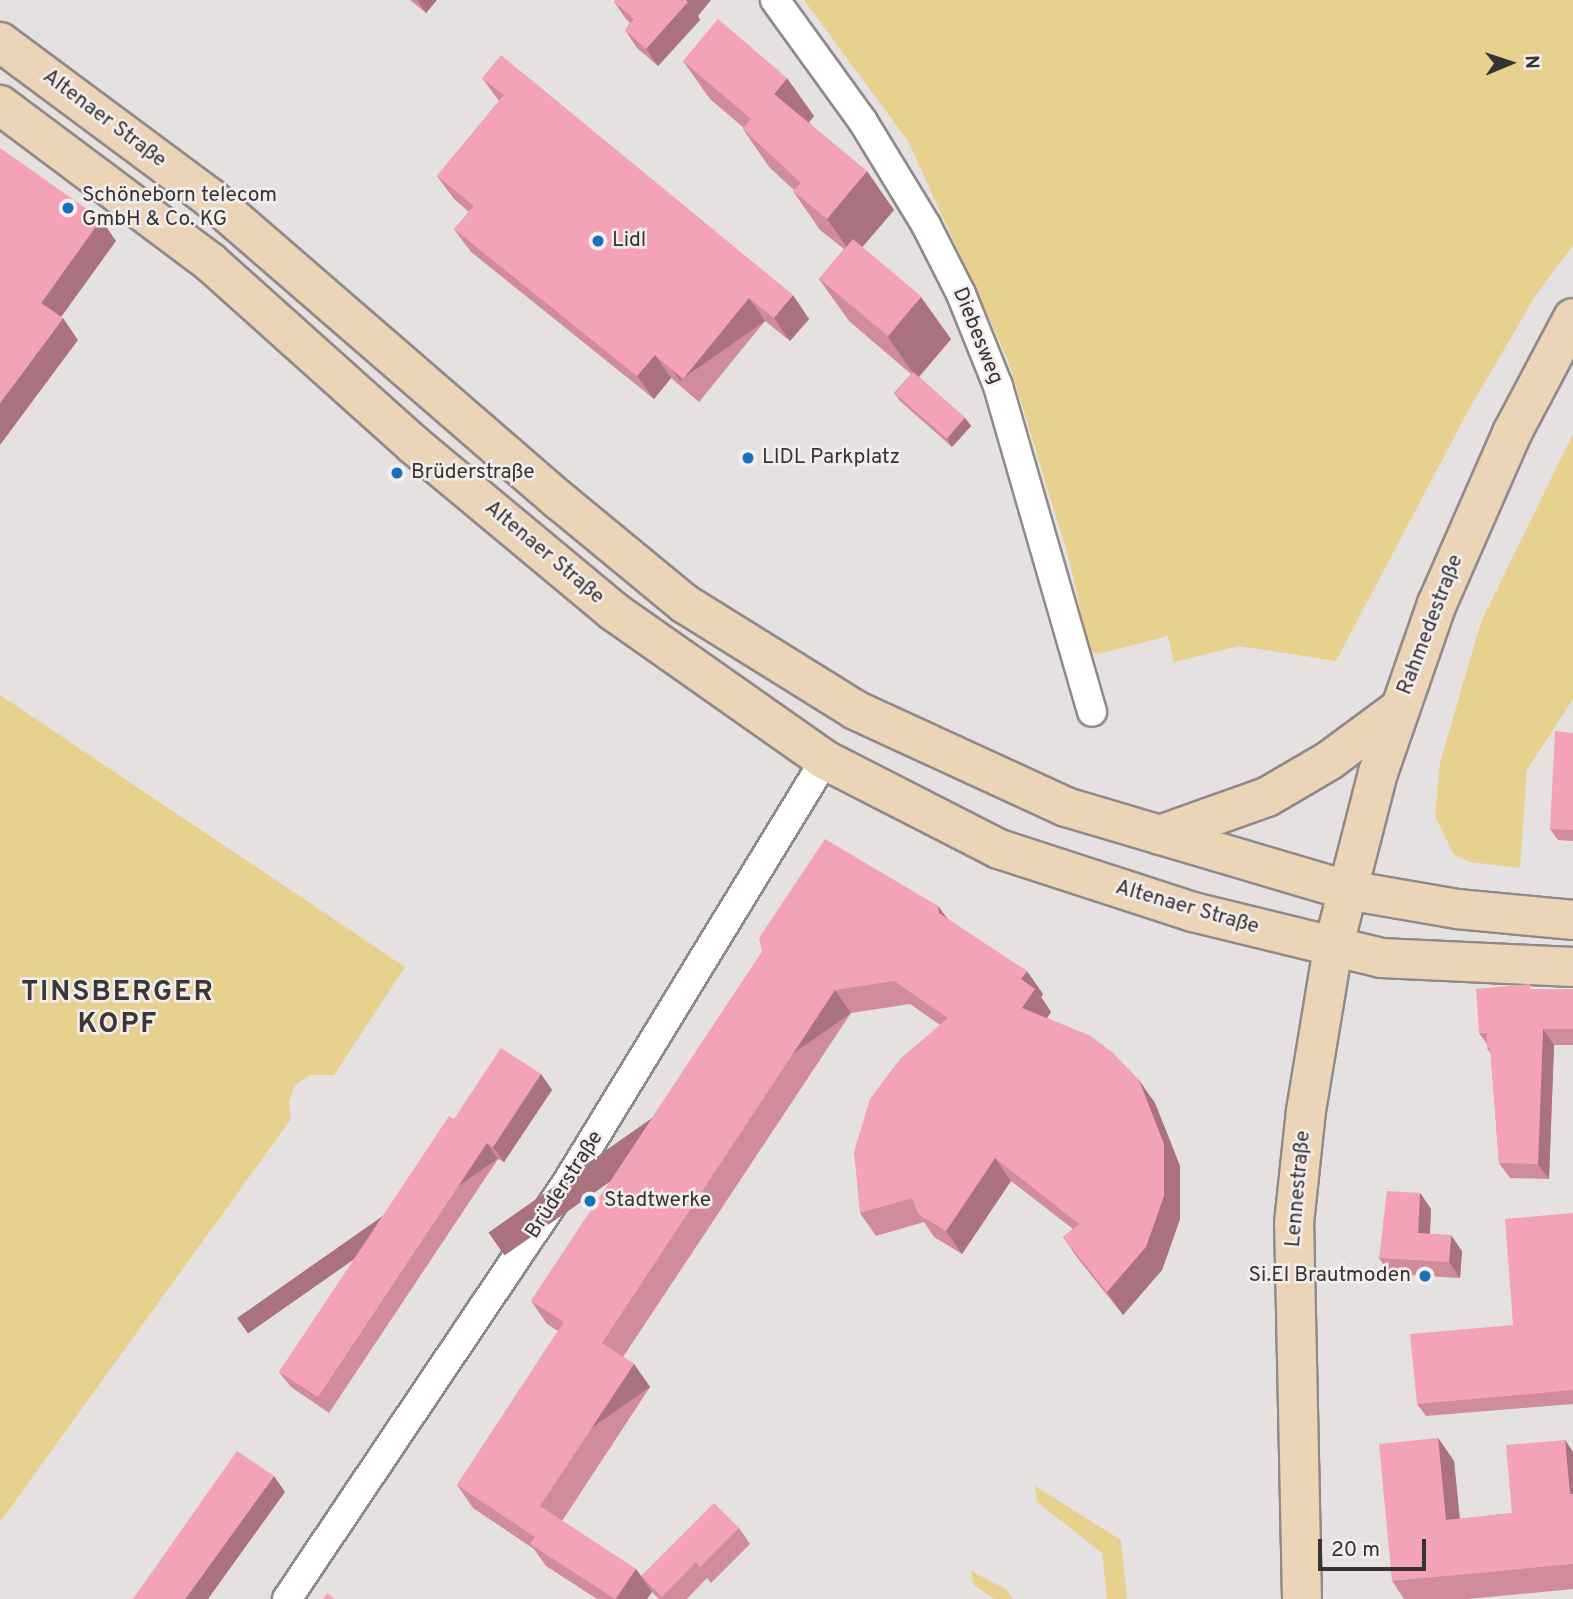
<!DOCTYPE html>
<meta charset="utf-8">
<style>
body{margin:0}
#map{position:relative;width:1573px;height:1599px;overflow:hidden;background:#e5e1e0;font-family:Overpass,sans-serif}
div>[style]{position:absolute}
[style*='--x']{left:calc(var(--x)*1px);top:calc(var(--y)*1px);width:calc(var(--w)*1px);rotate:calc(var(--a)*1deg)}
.green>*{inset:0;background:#e8d08f}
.roads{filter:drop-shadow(2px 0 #8f8a89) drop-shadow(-2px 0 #8f8a89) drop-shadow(0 2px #8f8a89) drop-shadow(0 -2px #8f8a89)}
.street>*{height:28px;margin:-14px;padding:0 14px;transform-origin:14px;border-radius:14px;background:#fff}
.secondary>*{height:38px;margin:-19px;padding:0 19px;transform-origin:19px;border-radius:19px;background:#ecd4b6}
.wall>*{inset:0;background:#d18c9c}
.shaded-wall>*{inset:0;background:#aa727f;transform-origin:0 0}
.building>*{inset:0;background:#f3a3b5;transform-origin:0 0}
.dots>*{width:19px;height:19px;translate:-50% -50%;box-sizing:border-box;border:4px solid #f3eeed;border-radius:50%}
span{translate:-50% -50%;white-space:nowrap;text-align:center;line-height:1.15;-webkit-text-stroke:5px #f3eeed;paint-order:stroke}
.street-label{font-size:21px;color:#353433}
.poi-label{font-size:21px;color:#353433}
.left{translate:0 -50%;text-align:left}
.right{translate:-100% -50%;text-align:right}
.district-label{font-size:28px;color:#3b3736;font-weight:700;letter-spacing:2px}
.north{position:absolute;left:1475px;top:28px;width:70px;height:70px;-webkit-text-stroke:5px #f3eeed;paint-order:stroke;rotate:88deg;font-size:19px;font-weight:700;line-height:28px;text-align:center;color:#353433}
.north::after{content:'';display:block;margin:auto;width:24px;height:32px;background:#353433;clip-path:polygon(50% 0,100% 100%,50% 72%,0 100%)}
.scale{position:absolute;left:1318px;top:1539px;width:108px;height:32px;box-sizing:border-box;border:4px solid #353433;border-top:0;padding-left:9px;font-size:21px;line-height:24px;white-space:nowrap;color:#353433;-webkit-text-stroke:5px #f3eeed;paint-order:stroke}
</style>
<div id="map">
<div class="green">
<div style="clip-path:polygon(804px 0,1573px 0,1573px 245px,1534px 298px,1468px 411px,1336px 661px,1239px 646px,1174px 662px,1168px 636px,1098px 654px,1089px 651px,1070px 562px,1008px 360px,908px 141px)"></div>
<div style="clip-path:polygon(1573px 434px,1573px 699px,1527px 770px,1520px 868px,1470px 862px,1454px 855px,1435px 816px,1440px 763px,1481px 622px)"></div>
<div style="clip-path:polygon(0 695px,405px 967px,334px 1075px,310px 1075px,295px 1085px,289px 1101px,291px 1119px,0 1522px)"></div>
<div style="clip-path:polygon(1035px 1486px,1121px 1540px,1127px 1599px,1107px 1599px,1102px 1553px,1037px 1502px)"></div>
<div style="clip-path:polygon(971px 1571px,1006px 1589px,1013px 1599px,994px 1599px,974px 1585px)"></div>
</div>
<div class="roads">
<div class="street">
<div style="--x:775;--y:0;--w:148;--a:54.1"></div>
<div style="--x:862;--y:120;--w:123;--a:58.6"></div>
<div style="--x:926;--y:225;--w:77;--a:63.1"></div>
<div style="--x:961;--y:294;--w:99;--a:68.1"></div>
<div style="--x:998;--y:386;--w:339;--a:73.9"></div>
<div style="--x:287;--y:1599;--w:500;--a:-56.09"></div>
<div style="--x:566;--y:1184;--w:497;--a:-58.6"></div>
</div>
<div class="secondary">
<div style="--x:0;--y:42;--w:262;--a:36.6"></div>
<div style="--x:210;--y:198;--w:463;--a:40.9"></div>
<div style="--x:560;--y:501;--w:162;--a:39.5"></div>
<div style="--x:685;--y:604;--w:200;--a:31.9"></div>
<div style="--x:855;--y:710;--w:232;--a:24.7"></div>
<div style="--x:1066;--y:807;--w:293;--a:16.5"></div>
<div style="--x:1347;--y:890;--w:112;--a:9.8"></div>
<div style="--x:1457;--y:909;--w:117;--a:5.4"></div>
<div style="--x:0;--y:105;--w:262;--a:36.8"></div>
<div style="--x:210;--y:262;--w:274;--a:41.9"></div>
<div style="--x:414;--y:445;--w:259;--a:39.8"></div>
<div style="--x:613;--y:611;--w:259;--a:35.1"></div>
<div style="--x:825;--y:760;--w:195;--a:27.1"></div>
<div style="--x:999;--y:849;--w:204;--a:18"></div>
<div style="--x:1193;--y:912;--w:194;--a:13.7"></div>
<div style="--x:1381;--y:958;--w:192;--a:2.7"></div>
<div style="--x:1160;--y:835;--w:114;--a:-19.6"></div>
<div style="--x:1267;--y:797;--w:73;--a:-30.4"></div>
<div style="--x:1330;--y:760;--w:86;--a:-36.5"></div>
<div style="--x:1302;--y:1599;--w:376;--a:-91.2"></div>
<div style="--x:1294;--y:1223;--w:113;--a:-83.9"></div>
<div style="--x:1306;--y:1111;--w:165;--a:-80.6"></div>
<div style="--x:1333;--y:948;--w:181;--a:-75.6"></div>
<div style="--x:1378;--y:773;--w:179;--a:-70.8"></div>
<div style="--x:1437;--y:604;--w:187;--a:-66.3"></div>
<div style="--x:1512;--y:433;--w:130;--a:-62.1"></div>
</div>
</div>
<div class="wall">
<div style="clip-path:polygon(410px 0,437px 0,426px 13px)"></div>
<div style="clip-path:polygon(614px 2px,698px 16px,700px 20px,658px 66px,637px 48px,625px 30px,630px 23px,626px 19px)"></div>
<div style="clip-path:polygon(683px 61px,814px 116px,809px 122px,894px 210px,862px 247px,951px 339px,919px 377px,965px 418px,971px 426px,952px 447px,900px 401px,894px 393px,911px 374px,849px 321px,819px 279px,844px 249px,820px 230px,793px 191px,794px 190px,769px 167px,743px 129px,744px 128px,710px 99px)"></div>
<div style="clip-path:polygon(482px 78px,809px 319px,790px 341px,765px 321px,699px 402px,671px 378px,654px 399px,471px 252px,454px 229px,469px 212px,454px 199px,437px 176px,499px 101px)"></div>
<div style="clip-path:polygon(1573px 733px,1573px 841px,1558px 840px,1550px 829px)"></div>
<div style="clip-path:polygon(938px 906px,948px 919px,1043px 994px,1041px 997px,1051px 1012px,1047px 1018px,1155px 1103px,1180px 1166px,1180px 1219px,1162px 1270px,1123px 1315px,1079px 1260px,1063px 1237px,1073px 1229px,1011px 1181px,962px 1254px,934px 1237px,924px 1222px,876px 1236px,860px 1213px,940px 1025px,910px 1004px,851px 1013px,623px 1357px,634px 1364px,650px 1387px,562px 1521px,636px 1569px,641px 1576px,739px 1528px,750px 1544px,711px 1583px,707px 1578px,687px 1599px,659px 1599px,652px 1592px,647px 1599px,597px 1599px,546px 1566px,534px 1549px,473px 1508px,457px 1485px,558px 1331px,547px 1324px,531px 1301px,762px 952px)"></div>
<div style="clip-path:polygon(1533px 989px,1573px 989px,1573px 1045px,1554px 1045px,1549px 1179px,1510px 1178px,1499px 1163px,1491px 1054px,1487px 1048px,1487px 1044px,1479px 1033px)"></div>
<div style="clip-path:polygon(541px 1074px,552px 1090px,504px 1162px,498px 1159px,329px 1413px,291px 1387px,279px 1372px,454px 1119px)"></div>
<div style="clip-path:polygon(1420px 1193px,1431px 1209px,1430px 1234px,1462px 1251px,1460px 1278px,1390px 1274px,1379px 1258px)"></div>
<div style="clip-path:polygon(1573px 1213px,1573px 1404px,1426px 1416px,1417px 1404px,1513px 1325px)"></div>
<div style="clip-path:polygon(1438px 1438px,1454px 1461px,1460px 1519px,1512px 1513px,1565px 1440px,1573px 1452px,1573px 1589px,1468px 1599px,1404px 1599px,1392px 1581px)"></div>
</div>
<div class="shaded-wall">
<div style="clip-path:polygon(417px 0,437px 0,426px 13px)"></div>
<div style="clip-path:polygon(686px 0,711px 0,698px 16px,700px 20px,658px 66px,646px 49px)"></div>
<div style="clip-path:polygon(787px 78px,814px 116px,801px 132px,774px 94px)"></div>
<div style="clip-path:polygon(867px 171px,894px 210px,854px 257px,827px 219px)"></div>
<div style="clip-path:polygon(101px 219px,116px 241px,56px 324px,41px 303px)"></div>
<div style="clip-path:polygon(793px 295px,809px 319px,790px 341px,774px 318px)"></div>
<div style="clip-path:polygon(921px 297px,951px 339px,917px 379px,888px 337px)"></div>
<div style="left:749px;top:298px;width:28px;height:104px;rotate:55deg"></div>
<div style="clip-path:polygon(63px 318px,78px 340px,0 445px,0 403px)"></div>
<div style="clip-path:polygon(655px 355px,671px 378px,654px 399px,637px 376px)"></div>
<div style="clip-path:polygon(965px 418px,971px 426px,952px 447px,947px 439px)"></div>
<div style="clip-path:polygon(938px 906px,954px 929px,939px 913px)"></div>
<div style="clip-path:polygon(1027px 971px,1043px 994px,1041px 997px,1051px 1012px,1038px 1031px,1022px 1008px,1021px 979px)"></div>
<div style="left:835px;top:990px;width:28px;height:423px;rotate:55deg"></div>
<div style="clip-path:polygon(1543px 1029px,1554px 1045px,1549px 1179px,1538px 1164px)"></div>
<div style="clip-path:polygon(541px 1074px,552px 1090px,504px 1162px,493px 1147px)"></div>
<div style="clip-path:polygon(1139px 1080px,1155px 1103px,1180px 1166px,1180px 1219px,1162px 1270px,1123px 1315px,1107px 1292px)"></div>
<div style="left:487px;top:1143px;width:19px;height:305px;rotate:55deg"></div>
<div style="clip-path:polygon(995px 1158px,1011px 1181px,962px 1254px,946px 1231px)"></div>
<div style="clip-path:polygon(1420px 1193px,1431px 1209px,1429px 1249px,1418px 1233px)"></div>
<div style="clip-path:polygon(1451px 1235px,1462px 1251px,1460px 1278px,1449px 1262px)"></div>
<div style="left:634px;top:1364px;width:28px;height:170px;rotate:55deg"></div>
<div style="clip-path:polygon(1438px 1438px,1454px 1461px,1462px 1544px,1446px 1520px)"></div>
<div style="clip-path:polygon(1565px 1440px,1573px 1452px,1573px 1499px,1570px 1494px)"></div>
<div style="clip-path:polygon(274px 1476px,285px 1492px,208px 1599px,185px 1599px)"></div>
<div style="clip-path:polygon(636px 1569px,652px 1592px,647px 1599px,616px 1599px)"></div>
</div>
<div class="building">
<div style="clip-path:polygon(615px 0,686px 0,688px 2px,646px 49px,625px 30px,634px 19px,614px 2px)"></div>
<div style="clip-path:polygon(718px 19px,787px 78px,774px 94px,867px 171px,827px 219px,793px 191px,801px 183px,743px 129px,751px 119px,683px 61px)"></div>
<div style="clip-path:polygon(501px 55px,793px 295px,774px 318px,749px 298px,683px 379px,655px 355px,637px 376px,454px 229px,474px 206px,437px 176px,504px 95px,482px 78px)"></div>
<div style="clip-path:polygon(0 148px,101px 219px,41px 303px,63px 318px,0 403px)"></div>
<div style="left:853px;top:239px;width:89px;height:52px;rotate:40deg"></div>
<div style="left:913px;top:372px;width:69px;height:28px;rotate:41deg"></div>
<div style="clip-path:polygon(1555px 731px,1573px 733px,1573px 830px,1550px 829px)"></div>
<div style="clip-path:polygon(825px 839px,938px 906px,939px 913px,1027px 971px,1021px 979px,1035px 989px,1022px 1008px,1089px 1035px,1112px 1052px,1139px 1080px,1164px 1144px,1164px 1196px,1146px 1247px,1107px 1292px,1063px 1237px,1079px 1224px,995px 1158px,946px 1231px,918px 1214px,912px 1198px,860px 1213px,854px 1152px,870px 1099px,900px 1059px,948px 1018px,894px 981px,835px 990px,602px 1343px,634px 1364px,540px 1506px,636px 1569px,615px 1599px,530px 1544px,535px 1537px,457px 1485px,564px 1322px,531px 1301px,762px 952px,759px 938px)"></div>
<div style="clip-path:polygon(1530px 984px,1530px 989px,1573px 989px,1573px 1029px,1543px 1029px,1538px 1164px,1499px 1163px,1490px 1048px,1487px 1048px,1487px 1033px,1479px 1033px,1476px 989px)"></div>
<div style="clip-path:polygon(501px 1048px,541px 1074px,493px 1147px,487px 1143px,318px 1397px,279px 1372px,449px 1116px,454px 1119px)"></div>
<div style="clip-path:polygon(1387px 1191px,1420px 1193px,1418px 1233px,1451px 1235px,1449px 1262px,1379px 1258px)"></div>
<div style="clip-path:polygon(1573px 1213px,1573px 1390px,1417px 1404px,1410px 1334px,1513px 1325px,1505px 1219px)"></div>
<div style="clip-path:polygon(1438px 1438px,1446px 1520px,1512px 1513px,1506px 1445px,1565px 1440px,1570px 1494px,1573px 1494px,1573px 1564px,1392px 1581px,1379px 1444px)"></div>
<div style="clip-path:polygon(237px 1451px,274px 1476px,185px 1599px,133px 1599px)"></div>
<div style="clip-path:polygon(714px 1503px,739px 1528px,700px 1567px,696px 1562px,662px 1597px,641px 1576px)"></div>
<div style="clip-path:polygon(327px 1593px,335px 1599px,323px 1599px)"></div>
</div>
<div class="dots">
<div style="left:68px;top:208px;background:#1771be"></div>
<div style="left:598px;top:241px;background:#1771be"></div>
<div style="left:748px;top:458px;background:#1771be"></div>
<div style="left:397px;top:473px;background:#1771be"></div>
<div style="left:590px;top:1201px;background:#1771be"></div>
<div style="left:1425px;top:1276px;background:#1771be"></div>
</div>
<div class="street-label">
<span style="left:104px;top:119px;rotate:37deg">Altenaer Straße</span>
<span style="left:977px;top:336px;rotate:68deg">Diebesweg</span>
<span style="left:544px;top:553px;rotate:40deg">Altenaer Straße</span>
<span style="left:1431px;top:625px;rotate:-69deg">Rahmedestraße</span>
<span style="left:1187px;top:908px;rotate:16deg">Altenaer Straße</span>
<span style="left:565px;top:1185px;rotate:-57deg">Brüderstraße</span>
<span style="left:1299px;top:1189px;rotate:-85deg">Lennestraße</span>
</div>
<div class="poi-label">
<span class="left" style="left:82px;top:208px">Schöneborn telecom<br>GmbH &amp; Co. KG</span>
<span class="left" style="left:612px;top:241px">Lidl</span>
<span class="left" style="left:762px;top:458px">LIDL Parkplatz</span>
<span class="left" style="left:411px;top:473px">Brüderstraße</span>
<span class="left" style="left:604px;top:1201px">Stadtwerke</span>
<span class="right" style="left:1411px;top:1276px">Si.El Brautmoden</span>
</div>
<div class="district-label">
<span style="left:118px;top:1009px">TINSBERGER<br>KOPF</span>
</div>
<div class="north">N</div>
<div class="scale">20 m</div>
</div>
